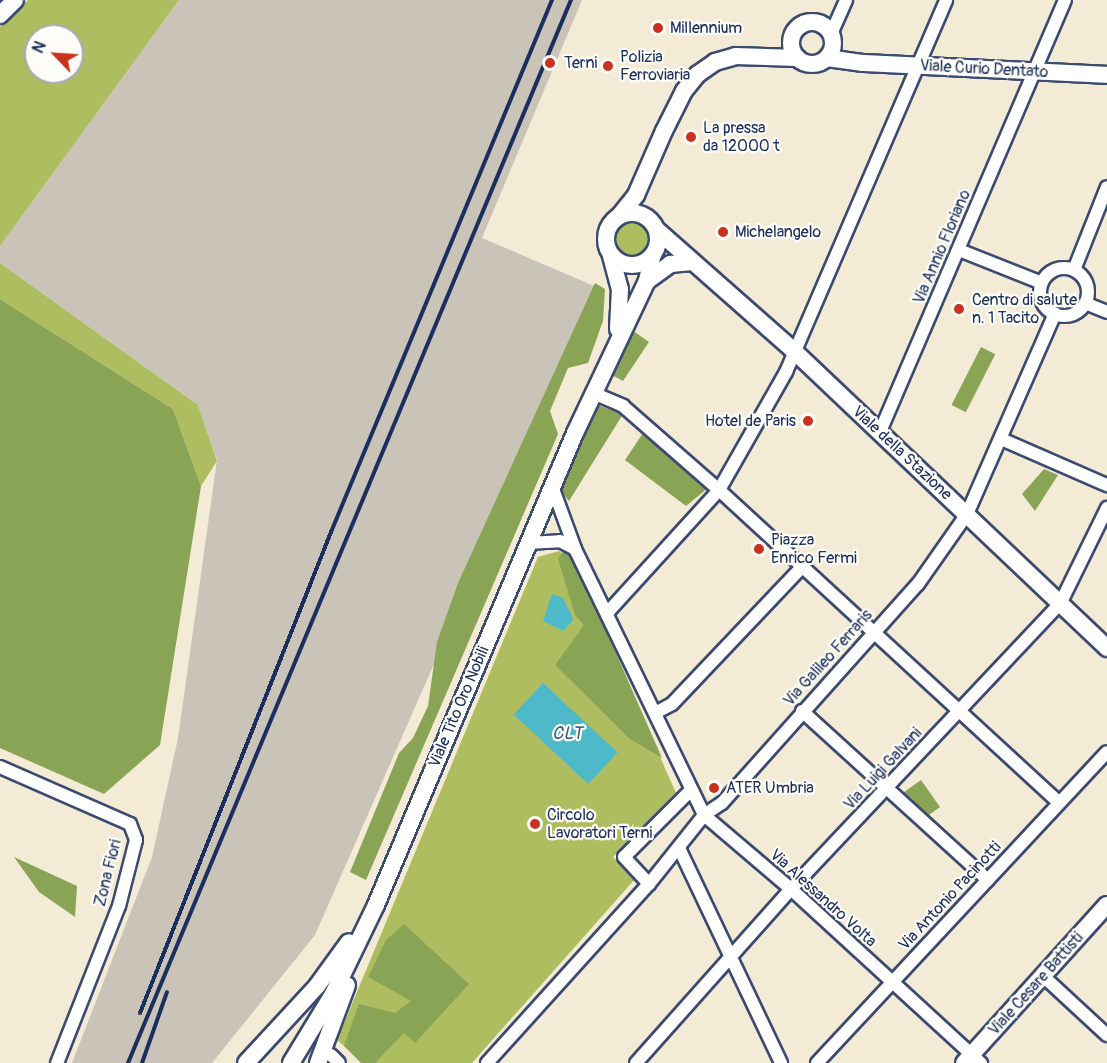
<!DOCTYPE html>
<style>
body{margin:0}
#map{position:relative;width:1107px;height:1063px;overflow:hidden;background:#f3ebd5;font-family:Pangolin,sans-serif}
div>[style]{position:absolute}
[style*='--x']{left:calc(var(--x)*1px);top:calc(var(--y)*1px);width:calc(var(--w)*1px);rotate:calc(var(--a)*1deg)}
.industrial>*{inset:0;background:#cac3b8}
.green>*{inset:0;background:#aebd60}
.round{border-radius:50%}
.forest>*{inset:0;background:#8aa456;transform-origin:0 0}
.water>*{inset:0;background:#4ebac9;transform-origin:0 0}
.roads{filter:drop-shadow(2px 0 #3b4b70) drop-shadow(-2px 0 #3b4b70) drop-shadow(0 2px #3b4b70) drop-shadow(0 -2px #3b4b70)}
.street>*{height:12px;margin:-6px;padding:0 6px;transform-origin:6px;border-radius:6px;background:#fff}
.street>.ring{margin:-6px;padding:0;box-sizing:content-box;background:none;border:12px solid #fff;border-radius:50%}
.secondary>*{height:16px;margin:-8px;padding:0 8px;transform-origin:8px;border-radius:8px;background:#fff}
.secondary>.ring{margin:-8px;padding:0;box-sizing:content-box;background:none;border:16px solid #fff;border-radius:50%}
.rail>*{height:4px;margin:-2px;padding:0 2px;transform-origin:2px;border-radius:2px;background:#1b2f5e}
.dots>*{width:16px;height:16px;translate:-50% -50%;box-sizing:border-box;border:3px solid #fdfcf7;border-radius:50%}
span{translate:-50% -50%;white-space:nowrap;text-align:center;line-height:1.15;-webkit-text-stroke:4.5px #fdfcf7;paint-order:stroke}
.poi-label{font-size:16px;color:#1b2f5e}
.left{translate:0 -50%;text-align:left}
.right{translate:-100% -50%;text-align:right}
.street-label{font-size:16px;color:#1b2f5e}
.water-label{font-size:18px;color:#2d6083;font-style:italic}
.north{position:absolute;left:24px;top:24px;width:60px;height:60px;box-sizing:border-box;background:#fdfcf7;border:2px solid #a3aaba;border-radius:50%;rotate:295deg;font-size:16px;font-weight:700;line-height:24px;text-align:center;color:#1b2f5e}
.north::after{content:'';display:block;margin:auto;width:21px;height:27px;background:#c8321e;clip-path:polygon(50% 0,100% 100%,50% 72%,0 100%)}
</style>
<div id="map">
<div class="industrial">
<div style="clip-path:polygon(179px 0,582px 0,482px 238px,599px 288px,315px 935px,212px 1063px,72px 1063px,152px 857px,178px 738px,217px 460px,198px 405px,0 263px,0 246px)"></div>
</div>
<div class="green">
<div style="clip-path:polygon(evenodd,28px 0,179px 0,0 246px,0 27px,28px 0,36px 36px,72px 36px,72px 72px,36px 72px,36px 36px)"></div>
<div class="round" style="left:615px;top:220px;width:36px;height:36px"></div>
<div style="clip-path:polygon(0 263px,198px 405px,217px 461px,201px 486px,173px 409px,0 299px)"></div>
<div style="clip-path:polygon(559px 551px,573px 561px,676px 793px,613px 857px,635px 879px,472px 1063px,364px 1063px,337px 1040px,538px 557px)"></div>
</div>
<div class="forest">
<div style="clip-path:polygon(595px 283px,605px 289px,603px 321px,588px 363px,568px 368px,550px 411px,558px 434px,366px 880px,350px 872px,399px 753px,413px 738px,428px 706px,437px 642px,458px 583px)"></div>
<div style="clip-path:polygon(0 299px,173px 409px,201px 486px,160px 745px,104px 794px,0 748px)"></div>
<div style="clip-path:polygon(632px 330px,649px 342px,623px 381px,610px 374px)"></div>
<div style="left:981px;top:347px;width:16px;height:65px;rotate:27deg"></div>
<div style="clip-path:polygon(597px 405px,623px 414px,569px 501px,557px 487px)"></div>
<div style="clip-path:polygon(647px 427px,714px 483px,686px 506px,625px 460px)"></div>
<div style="clip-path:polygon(1044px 469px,1058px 475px,1035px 511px,1022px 494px)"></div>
<div style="clip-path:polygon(568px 544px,662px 758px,630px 739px,555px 665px,584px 625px,575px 615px,558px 559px)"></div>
<div style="clip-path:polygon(921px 780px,940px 807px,926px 817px,900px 795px)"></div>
<div style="clip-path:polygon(14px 857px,77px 886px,75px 917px,39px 892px)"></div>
<div style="clip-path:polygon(404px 924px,469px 984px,415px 1043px,404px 1033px,375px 1063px,361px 1063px,344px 1046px,359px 1004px,395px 1013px,411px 1001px,368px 977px,386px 940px)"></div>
</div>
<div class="water">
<div style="clip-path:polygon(552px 594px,563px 598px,571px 614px,573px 620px,563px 631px,543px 621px)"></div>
<div style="left:543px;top:683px;width:102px;height:43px;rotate:43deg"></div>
</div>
<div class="roads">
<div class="street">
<div style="--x:831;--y:34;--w:37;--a:-66"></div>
<div style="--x:959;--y:250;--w:89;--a:21.7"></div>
<div class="ring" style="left:1040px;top:268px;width:36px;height:36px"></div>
<div style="--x:1074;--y:270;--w:89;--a:-68.3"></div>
<div style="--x:1085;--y:303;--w:24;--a:22"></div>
<div style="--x:593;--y:393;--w:33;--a:23"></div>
<div style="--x:623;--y:406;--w:128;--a:41.2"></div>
<div style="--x:719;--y:490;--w:462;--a:42.6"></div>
<div style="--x:879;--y:434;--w:472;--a:-66.8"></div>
<div style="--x:1001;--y:439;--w:116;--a:23.5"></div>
<div style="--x:552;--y:486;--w:67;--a:69.9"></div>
<div style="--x:527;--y:543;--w:33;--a:-3"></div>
<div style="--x:560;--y:541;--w:17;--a:28"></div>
<div style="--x:575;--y:549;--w:296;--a:64.1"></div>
<div style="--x:704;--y:815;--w:114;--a:40.4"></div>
<div style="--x:791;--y:889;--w:258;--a:42.5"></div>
<div style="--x:608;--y:612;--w:165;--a:-47.7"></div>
<div style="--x:719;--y:490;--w:136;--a:-60.4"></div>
<div style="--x:786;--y:372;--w:405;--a:-66.7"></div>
<div style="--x:802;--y:711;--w:251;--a:42.3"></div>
<div style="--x:655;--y:713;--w:19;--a:-28"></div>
<div style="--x:672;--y:704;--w:189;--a:-46.5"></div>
<div style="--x:0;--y:767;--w:142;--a:23.7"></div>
<div style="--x:130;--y:824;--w:17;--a:69"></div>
<div style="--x:136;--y:840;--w:68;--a:104.4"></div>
<div style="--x:119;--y:906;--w:169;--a:111.5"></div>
<div style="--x:690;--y:791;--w:93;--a:135"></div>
<div style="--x:624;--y:857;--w:37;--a:47"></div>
<div style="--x:649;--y:884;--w:88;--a:-51.4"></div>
<div style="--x:704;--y:815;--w:22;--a:-34"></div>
<div style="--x:722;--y:803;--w:294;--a:-48.2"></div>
<div style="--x:918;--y:584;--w:85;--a:-55"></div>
<div style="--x:967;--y:514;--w:219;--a:-66.3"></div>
<div style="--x:679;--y:848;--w:238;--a:64.6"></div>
<div style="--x:1043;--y:976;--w:87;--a:42.7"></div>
<div style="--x:331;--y:1055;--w:11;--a:45"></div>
<div style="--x:487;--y:1063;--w:241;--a:-47.9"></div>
<div style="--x:636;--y:1063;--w:233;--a:-48.3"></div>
<div style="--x:791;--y:889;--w:394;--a:-46.7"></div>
<div style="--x:1061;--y:602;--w:105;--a:-63.9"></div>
<div style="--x:817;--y:1063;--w:425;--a:-47"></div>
</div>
<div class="secondary">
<div style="--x:0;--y:15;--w:21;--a:-45"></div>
<div class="ring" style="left:791px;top:22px;width:26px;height:26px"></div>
<div style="--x:827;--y:58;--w:35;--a:8"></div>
<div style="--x:862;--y:63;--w:245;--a:2.8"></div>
<div class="ring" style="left:606px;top:213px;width:36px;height:36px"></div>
<div style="--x:620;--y:215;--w:26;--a:-51"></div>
<div style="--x:636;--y:195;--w:70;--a:-66.4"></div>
<div style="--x:664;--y:131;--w:45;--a:-63.4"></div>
<div style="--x:684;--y:91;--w:22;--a:-51"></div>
<div style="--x:698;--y:74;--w:21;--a:-35"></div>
<div style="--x:715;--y:62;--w:22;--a:-16"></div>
<div style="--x:736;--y:56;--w:61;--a:1.9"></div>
<div style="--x:657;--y:230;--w:181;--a:41.4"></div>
<div style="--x:793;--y:350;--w:433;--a:43.5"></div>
<div style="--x:611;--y:256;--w:34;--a:75"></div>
<div style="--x:620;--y:289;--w:40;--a:92.9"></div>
<div style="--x:647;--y:281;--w:29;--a:-36"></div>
<div style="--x:670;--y:264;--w:23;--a:-5"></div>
<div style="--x:246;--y:1063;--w:105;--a:-47.3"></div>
<div style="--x:317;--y:986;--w:54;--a:-54"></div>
<div style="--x:291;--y:1063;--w:81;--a:-58.7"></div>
<div style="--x:333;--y:994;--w:99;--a:-64.2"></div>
<div style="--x:376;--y:905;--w:512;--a:-67.14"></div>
<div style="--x:575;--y:433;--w:168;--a:-64.7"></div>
<div style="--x:647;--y:281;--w:25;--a:-78"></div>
<div style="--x:318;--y:1063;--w:83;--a:-69.6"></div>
<div style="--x:964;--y:1063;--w:213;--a:-47.9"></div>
</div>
</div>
<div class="rail">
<div style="--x:140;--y:1013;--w:518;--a:-68.34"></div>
<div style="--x:331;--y:532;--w:576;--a:-67.44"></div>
<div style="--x:128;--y:1063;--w:1152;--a:-67.38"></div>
<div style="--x:142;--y:1063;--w:75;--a:-70.6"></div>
</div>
<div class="dots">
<div style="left:658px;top:28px;background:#c8321e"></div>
<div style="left:550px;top:63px;background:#c8321e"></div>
<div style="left:608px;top:66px;background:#c8321e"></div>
<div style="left:691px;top:137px;background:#c8321e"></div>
<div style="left:723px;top:232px;background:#c8321e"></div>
<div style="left:959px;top:309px;background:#c8321e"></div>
<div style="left:808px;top:421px;background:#c8321e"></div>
<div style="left:759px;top:549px;background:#c8321e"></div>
<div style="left:714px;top:788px;background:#c8321e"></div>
<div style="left:535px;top:824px;background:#c8321e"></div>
</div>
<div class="poi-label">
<span class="left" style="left:670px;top:28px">Millennium</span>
<span class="left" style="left:620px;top:66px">Polizia<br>Ferroviaria</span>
<span class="left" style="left:564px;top:63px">Terni</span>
<span class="left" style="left:703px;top:137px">La pressa<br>da 12000 t</span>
<span class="left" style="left:735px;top:232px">Michelangelo</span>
<span class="left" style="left:972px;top:309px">Centro di salute<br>n. 1 Tacito</span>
<span class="right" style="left:796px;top:421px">Hotel de Paris</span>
<span class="left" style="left:771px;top:549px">Piazza<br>Enrico Fermi</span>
<span class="left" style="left:726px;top:788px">ATER Umbria</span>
<span class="left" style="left:547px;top:824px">Circolo<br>Lavoratori Terni</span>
</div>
<div class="street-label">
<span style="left:984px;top:69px;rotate:3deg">Viale Curio Dentato</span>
<span style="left:942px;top:247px;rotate:-67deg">Via Annio Floriano</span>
<span style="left:902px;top:453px;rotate:43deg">Viale della Stazione</span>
<span style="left:828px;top:658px;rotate:-48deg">Via Galileo Ferraris</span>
<span style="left:459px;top:707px;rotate:-67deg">Viale Tito Oro Nobili</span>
<span style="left:883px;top:769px;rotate:-47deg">Via Luigi Galvani</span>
<span style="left:108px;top:873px;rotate:-76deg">Zona Fiori</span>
<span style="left:950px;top:896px;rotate:-47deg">Via Antonio Pacinotti</span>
<span style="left:823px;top:898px;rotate:42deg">Via Alessandro Volta</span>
<span style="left:1036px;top:984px;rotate:-48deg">Viale Cesare Battisti</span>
</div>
<div class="water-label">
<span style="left:567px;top:734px">CLT</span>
</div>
<div class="north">N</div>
</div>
